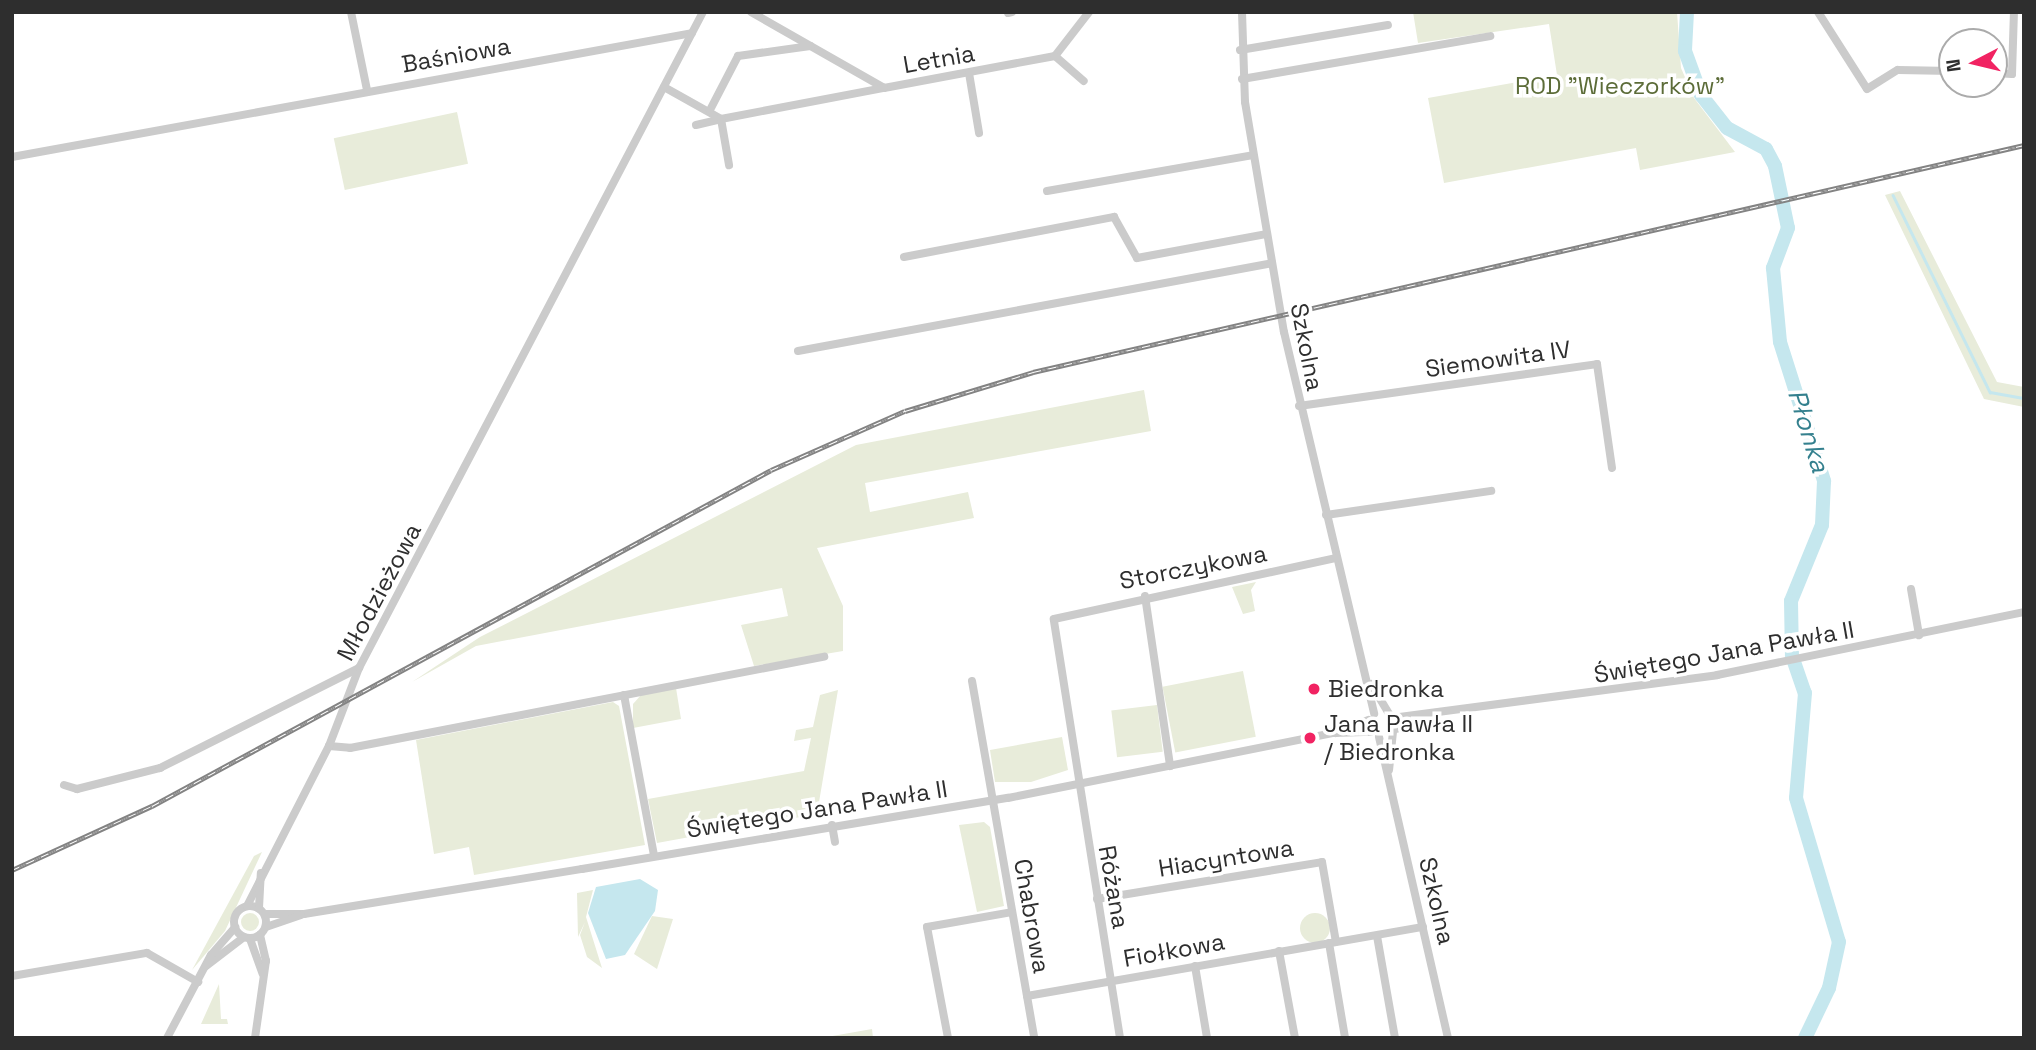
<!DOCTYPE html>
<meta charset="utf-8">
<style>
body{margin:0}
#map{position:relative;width:2036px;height:1050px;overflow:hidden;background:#fff;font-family:"Space Grotesk",sans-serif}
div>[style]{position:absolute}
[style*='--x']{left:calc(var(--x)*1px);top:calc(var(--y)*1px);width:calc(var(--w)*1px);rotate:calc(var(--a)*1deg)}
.green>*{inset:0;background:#e8ecda;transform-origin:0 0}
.round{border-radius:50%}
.water>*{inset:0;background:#c5e7ee}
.stream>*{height:2.5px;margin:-1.25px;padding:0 1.25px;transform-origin:1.25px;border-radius:1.25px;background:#c5e7ee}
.river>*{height:14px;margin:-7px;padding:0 7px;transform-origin:7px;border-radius:7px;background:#c5e7ee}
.minor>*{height:8px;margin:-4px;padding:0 4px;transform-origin:4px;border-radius:4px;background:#cbcbcb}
.minor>.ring{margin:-4px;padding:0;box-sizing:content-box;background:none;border:8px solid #cbcbcb;border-radius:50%}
.rail>*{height:5px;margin-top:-2.5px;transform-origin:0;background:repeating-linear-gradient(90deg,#fff 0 8px,#838383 0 16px);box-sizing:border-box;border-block:2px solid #838383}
.dots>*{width:19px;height:19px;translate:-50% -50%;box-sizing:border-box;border:4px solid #fff;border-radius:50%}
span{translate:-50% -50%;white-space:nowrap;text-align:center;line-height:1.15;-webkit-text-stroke:7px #fff;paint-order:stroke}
.street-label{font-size:24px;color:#2e2e2e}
.park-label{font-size:24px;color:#5c6c38}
.poi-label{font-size:24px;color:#2e2e2e}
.left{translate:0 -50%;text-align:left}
.water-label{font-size:26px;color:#34808e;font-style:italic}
.frame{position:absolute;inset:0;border:14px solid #2e2e2e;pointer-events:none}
.north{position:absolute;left:1938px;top:28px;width:70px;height:70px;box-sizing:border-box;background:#fff;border:2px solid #ababab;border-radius:50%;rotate:263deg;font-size:19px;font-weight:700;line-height:28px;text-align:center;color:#2e2e2e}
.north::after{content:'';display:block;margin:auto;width:24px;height:32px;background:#f12362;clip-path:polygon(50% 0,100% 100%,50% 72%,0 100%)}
</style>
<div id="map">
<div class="green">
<div style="clip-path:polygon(1413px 12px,1677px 12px,1681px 68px,1694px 98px,1735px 152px,1640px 170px,1636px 148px,1444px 183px,1428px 98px,1557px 75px,1549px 24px,1418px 43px)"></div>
<div style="left:457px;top:112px;width:53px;height:126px;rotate:78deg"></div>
<div style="clip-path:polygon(1900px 191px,1997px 382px,2024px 387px,2024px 407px,1984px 399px,1885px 195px)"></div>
<div style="clip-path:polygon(1144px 390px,1151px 431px,865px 483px,870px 512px,968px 492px,974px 518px,817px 548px,843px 606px,843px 651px,754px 666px,741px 625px,788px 616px,782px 588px,476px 646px,412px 682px,480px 637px,856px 445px)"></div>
<div style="clip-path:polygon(1256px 582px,1251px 590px,1255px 611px,1243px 614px,1232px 587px)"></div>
<div style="left:1243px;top:671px;width:67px;height:82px;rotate:79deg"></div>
<div style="clip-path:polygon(676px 688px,681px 719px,633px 728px,633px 704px,641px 695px)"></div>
<div style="clip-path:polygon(838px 690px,817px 814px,657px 843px,648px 799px,804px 771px,811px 738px,794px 741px,796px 730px,813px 727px,820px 695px)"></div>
<div style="clip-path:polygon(613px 702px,619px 706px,645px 845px,474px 875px,469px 847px,434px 854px,416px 740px)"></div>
<div style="left:1157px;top:705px;width:47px;height:46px;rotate:83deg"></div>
<div style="clip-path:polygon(1062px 737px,1068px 770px,1031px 782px,995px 782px,990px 750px)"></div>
<div style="clip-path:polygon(984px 822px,990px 827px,1004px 906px,977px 912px,959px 825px)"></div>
<div style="clip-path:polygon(262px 852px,225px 931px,192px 970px,254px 856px)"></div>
<div style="clip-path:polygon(593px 890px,586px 917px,602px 968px,587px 957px,580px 935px,585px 922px,578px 937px,577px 893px)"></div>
<div class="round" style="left:241px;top:913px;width:18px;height:18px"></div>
<div class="round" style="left:1300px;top:913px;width:30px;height:30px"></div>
<div style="clip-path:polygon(652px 916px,673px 919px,657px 969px,634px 954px)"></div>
<div style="clip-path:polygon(219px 984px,221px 1019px,227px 1019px,228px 1024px,201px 1024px)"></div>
<div style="clip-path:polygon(872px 1029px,873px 1038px,821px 1038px)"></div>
</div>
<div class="water">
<div style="clip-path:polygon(640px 879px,658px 890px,655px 911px,625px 955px,606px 959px,588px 913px,596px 887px)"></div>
</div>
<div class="stream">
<div style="--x:1893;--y:195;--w:220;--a:63.8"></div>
<div style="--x:1990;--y:392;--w:35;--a:10"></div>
</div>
<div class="river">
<div style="--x:1687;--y:12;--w:39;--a:93"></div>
<div style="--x:1685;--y:51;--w:47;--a:70"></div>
<div style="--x:1701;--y:95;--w:42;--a:51.8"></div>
<div style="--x:1727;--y:128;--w:44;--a:28.3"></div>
<div style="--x:1766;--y:149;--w:19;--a:62"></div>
<div style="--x:1775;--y:166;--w:63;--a:78.2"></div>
<div style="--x:1788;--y:228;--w:43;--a:110.6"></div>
<div style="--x:1773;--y:268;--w:74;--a:84.6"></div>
<div style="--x:1780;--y:342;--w:146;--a:72.4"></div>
<div style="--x:1824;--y:481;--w:44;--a:92.6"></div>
<div style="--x:1822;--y:525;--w:82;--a:112.2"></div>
<div style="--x:1791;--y:601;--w:55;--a:89"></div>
<div style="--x:1792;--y:656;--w:39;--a:71"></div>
<div style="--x:1805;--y:693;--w:105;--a:94.9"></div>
<div style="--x:1796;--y:798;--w:150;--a:73.4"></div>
<div style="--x:1839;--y:942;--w:47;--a:102.3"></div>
<div style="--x:1829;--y:988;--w:55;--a:115.6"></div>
</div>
<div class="minor">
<div style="--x:351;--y:12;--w:80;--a:78.4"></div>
<div style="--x:751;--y:12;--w:153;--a:29.7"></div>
<div style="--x:884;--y:88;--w:174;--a:-10.6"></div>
<div style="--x:1055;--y:56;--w:56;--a:-52.3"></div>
<div style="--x:1242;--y:12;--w:90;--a:88.1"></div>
<div style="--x:1245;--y:102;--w:233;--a:80.4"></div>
<div style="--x:1284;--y:332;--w:392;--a:76.7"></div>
<div style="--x:1818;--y:12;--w:91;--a:57.5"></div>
<div style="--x:1867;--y:89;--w:36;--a:-32"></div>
<div style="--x:1898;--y:70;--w:54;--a:1.1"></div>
<div style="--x:1008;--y:13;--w:4;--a:-14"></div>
<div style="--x:1240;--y:50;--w:150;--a:-9.6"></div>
<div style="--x:1055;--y:56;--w:38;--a:41"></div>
<div style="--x:969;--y:73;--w:61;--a:80.5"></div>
<div style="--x:1994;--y:73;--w:18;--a:3"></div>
<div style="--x:2012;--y:74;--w:62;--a:-88.2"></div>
<div style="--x:1242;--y:79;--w:252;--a:-9.8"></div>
<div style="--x:664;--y:87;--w:65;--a:29.3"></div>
<div style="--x:721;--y:119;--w:166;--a:-10.8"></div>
<div style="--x:710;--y:110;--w:61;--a:-62.6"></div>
<div style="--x:738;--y:56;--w:73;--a:-7.9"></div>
<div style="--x:696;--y:125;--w:26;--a:-13"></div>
<div style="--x:721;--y:119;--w:47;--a:80.1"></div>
<div style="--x:12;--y:157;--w:691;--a:-10.33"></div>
<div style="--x:1047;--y:191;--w:209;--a:-9.9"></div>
<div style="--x:904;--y:257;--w:214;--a:-10.8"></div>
<div style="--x:1114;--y:217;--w:47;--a:60.7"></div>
<div style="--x:1137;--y:258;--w:131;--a:-10.5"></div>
<div style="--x:798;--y:351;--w:482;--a:-10.5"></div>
<div style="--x:1299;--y:406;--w:301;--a:-8"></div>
<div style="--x:1597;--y:364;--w:105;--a:81.8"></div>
<div style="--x:1326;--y:515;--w:167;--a:-8.3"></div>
<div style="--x:1911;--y:589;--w:47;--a:80.1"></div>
<div style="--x:1145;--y:596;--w:172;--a:81.6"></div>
<div style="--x:972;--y:681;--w:362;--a:80.1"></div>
<div style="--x:1371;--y:684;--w:44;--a:58.8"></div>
<div style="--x:1394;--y:722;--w:48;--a:95.9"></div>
<div style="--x:624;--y:695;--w:163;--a:79.4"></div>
<div style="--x:1392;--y:718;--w:328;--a:-7.5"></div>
<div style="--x:1717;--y:675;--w:313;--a:-11.6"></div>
<div style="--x:1393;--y:730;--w:32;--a:-18"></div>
<div style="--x:1336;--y:733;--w:35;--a:-22"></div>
<div style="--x:1379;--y:737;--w:309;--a:77.1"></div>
<div style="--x:329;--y:746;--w:21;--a:5"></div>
<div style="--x:350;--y:748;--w:483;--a:-10.9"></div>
<div style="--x:64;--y:785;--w:14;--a:17"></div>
<div style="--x:77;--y:789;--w:86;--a:-14.2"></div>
<div style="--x:160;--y:768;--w:223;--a:-26.7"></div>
<div style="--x:832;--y:825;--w:17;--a:80"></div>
<div style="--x:1097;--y:899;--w:228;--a:-9.3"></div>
<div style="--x:1322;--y:862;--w:81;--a:80.1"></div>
<div class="ring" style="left:234px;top:906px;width:24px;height:24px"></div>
<div style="--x:247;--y:906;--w:180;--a:-62.9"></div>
<div style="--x:329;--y:746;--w:84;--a:-69"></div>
<div style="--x:359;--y:668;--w:741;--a:-62.33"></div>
<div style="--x:259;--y:908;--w:35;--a:-87"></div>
<div style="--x:265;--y:914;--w:39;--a:0"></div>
<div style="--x:304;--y:914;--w:282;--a:-9.2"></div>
<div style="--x:582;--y:869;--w:432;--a:-9.5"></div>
<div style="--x:1008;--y:798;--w:332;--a:-11.3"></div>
<div style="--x:1334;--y:733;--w:37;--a:-2"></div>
<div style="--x:266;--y:927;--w:37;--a:-19"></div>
<div style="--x:1377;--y:936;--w:104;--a:80"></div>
<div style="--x:250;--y:939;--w:37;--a:70"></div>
<div style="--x:1329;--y:943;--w:96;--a:80.4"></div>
<div style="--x:1279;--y:951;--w:88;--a:79.6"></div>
<div style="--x:206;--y:966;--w:48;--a:-37.3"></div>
<div style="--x:1195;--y:966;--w:73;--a:80.5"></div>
<div style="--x:12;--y:976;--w:137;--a:-9.7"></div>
<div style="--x:147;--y:953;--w:59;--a:29.6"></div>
<div style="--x:1027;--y:996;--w:402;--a:-9.9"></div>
<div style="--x:167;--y:1038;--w:94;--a:-62.1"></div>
<div style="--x:211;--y:955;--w:37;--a:-49"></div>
<div style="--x:255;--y:1038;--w:78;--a:-81.9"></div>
<div style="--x:266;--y:961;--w:27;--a:-103"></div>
<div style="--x:948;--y:1038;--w:113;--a:-100.7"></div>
<div style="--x:927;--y:927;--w:86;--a:-10"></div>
<div style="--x:1120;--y:1038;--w:424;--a:-99"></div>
<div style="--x:1054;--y:619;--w:289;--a:-12.2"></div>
</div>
<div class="rail">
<div style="--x:12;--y:870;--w:154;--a:-24.6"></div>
<div style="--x:152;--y:806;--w:704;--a:-28.49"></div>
<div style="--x:771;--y:470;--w:146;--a:-23.8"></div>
<div style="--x:905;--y:411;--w:134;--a:-16.9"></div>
<div style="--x:1033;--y:372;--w:1017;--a:-12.9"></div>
</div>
<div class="dots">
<div style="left:1314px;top:689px;background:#f12362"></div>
<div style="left:1310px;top:738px;background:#f12362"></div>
</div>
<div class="street-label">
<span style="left:456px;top:55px;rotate:-10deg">Baśniowa</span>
<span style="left:939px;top:59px;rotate:-10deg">Letnia</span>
<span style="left:1307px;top:347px;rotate:79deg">Szkolna</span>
<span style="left:1498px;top:359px;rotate:-8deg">Siemowita IV</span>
<span style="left:1193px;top:567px;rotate:-11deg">Storczykowa</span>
<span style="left:379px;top:592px;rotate:-62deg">Młodzieżowa</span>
<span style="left:1724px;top:652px;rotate:-10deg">Świętego Jana Pawła II</span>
<span style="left:817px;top:809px;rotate:-9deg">Świętego Jana Pawła II</span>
<span style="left:1226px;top:858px;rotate:-9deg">Hiacyntowa</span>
<span style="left:1114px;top:887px;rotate:80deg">Różana</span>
<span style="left:1437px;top:901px;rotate:77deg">Szkolna</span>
<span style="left:1032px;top:916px;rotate:80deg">Chabrowa</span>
<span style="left:1174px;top:950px;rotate:-10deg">Fiołkowa</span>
</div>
<div class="park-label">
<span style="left:1620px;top:86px">ROD "Wieczorków"</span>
</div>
<div class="poi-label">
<span class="left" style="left:1328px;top:689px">Biedronka</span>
<span class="left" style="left:1324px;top:738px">Jana Pawła II<br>/ Biedronka</span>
</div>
<div class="water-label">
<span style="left:1808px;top:431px;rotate:73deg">Płonka</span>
</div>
<div class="frame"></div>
<div class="north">N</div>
</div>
